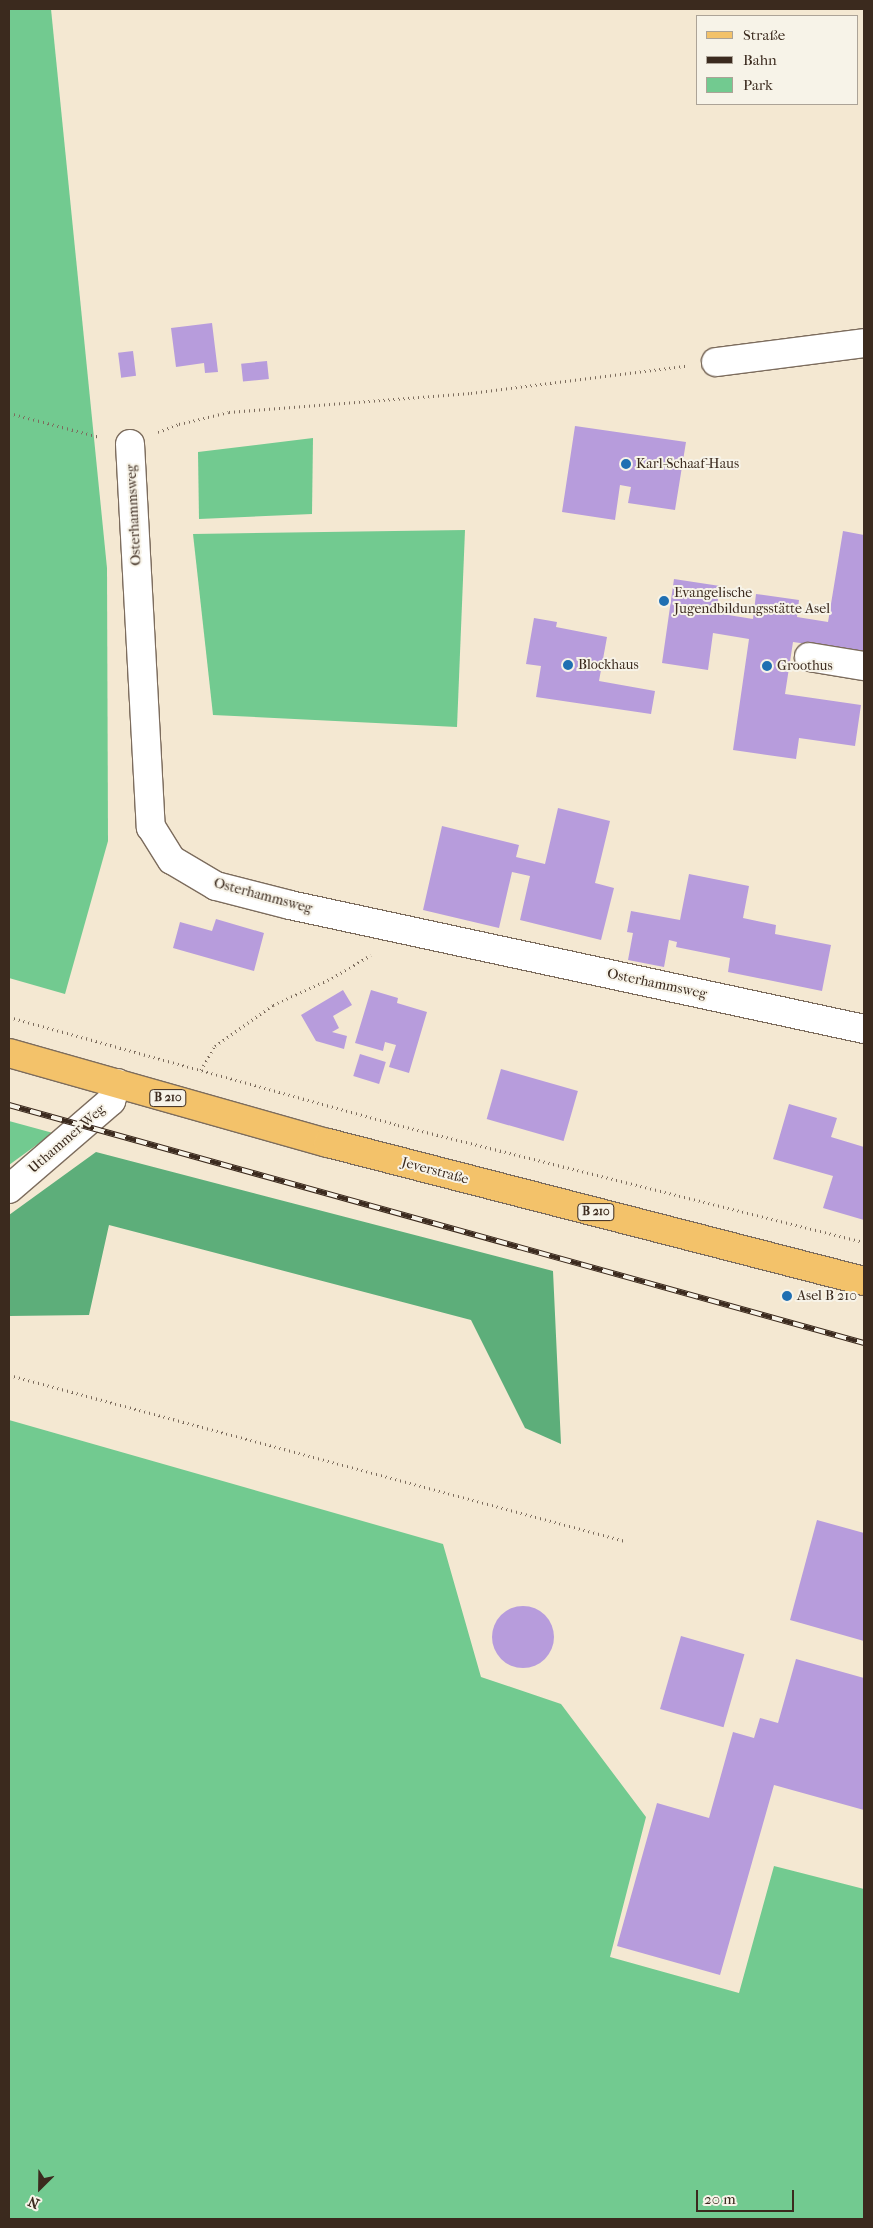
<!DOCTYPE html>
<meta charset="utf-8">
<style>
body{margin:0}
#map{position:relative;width:873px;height:2228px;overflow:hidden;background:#f4e8d2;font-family:"IM FELL French Canon",serif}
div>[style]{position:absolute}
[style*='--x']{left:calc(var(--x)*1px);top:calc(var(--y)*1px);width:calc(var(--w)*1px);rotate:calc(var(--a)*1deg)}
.green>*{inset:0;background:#72ca90}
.forest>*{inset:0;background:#5dae7a}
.building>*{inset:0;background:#b79cdc;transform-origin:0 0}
.round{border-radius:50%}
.path>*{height:3px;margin-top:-1.5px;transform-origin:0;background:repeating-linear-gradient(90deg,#7c6c5d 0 1px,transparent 0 5px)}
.roads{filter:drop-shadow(1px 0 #7c6c5d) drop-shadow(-1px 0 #7c6c5d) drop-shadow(0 1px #7c6c5d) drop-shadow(0 -1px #7c6c5d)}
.minor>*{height:28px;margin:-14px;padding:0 14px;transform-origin:14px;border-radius:14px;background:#fff}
.major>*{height:28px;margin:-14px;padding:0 14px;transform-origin:14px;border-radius:14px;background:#f3c26a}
.rail>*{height:5.5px;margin-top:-2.75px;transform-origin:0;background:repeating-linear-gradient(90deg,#f7f3e8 0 11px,#3b2a1e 0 22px);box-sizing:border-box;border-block:1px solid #3b2a1e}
.dots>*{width:14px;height:14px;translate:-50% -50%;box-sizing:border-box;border:2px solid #f7f3e8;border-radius:50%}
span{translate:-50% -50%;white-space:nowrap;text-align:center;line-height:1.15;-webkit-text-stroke:4px #f7f3e8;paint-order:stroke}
.shield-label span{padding:1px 4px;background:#f7f3e8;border:1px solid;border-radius:4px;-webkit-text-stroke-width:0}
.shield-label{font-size:12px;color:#3b2a1e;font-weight:700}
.poi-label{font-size:14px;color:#3b2a1e}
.left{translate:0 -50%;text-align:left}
.street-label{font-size:14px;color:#3b2a1e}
.frame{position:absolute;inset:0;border:10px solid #3b2a1e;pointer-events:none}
.legend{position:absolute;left:696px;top:15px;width:162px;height:90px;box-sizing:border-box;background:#f7f3e8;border:1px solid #aca397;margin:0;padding:6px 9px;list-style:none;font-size:15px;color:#3b2a1e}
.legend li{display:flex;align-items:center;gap:10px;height:25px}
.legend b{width:25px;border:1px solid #aca397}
.north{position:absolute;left:15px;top:2163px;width:50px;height:50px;-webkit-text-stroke:4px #f7f3e8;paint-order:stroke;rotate:203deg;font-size:14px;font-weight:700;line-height:20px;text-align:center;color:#3b2a1e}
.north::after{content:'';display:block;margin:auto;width:18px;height:22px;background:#3b2a1e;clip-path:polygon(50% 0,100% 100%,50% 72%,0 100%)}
.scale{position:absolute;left:696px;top:2190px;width:98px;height:22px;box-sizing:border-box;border:2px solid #3b2a1e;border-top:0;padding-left:6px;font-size:15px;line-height:18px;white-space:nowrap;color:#3b2a1e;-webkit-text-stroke:4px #f7f3e8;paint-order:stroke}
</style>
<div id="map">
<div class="green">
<div style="clip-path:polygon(9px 9px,51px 9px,107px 568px,108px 841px,65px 994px,9px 978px)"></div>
<div style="clip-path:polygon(313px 438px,312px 514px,199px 519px,198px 452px)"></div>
<div style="clip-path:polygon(465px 530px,457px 727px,213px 715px,193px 534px)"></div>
<div style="clip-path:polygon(9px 1121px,53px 1133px,9px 1165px)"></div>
<div style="clip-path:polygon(9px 1420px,443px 1544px,481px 1677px,561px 1704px,646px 1817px,610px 1957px,739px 1993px,774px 1866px,864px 1889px,864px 2219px,9px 2219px)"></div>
</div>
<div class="forest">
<div style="clip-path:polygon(96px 1152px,553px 1271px,561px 1444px,525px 1428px,471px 1320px,109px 1225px,89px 1315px,9px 1316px,9px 1215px)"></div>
</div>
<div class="building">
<div style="clip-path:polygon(212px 323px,218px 372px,205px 373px,204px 363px,176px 367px,171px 328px)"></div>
<div style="left:133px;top:351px;width:25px;height:15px;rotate:83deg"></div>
<div style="left:267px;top:361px;width:18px;height:26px;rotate:84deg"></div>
<div style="clip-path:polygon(575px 426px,686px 442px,675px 510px,628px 503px,631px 487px,620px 485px,615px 520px,562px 512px)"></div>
<div style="clip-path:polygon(843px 531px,864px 535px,864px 652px,793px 642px,785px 694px,861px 705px,855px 746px,799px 738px,796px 759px,733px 750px,749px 639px,713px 633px,708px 670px,662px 663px,674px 579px,720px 586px,716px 613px,753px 619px,756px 594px,799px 600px,797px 617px,828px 622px)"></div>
<div style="clip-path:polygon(534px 618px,557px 622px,556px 627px,607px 637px,599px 681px,655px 691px,651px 714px,536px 697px,541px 666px,526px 664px)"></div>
<div style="clip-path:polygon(558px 808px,610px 821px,595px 883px,614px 888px,601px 940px,520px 920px,530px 876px,512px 872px,499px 928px,423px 910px,442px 826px,519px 845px,516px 857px,545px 864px)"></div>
<div style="clip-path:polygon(689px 874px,749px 886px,743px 918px,776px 925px,775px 934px,831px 945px,822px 991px,728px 972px,730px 958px,676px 947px,677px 942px,669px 940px,664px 967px,628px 960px,633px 933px,627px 932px,631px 911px,680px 920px)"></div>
<div style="clip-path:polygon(216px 919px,264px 933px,254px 971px,173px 948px,180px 922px,212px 931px)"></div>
<div style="clip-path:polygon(343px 990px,352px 1005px,333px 1016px,339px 1028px,332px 1032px,347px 1036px,344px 1049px,316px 1041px,301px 1015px)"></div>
<div style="clip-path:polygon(371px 990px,398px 998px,397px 1003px,427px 1012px,409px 1073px,389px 1067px,396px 1045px,385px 1042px,383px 1051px,355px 1043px)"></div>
<div style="left:360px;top:1054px;width:27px;height:23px;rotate:17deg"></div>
<div style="left:501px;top:1069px;width:80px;height:52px;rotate:16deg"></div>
<div style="clip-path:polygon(789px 1104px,837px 1118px,831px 1137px,864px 1147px,864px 1220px,823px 1208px,833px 1176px,773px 1159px)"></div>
<div style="clip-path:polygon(817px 1520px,864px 1533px,864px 1641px,790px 1620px)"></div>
<div class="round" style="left:492px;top:1606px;width:62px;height:62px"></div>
<div style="left:681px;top:1636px;width:66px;height:76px;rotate:16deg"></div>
<div style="clip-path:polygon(796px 1659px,864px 1678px,864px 1810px,774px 1785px,720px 1975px,617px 1946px,657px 1803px,709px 1818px,733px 1732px,754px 1738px,760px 1718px,778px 1723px)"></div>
</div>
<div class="path">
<div style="--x:9;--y:413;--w:94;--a:14.8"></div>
<div style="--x:158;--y:432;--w:22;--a:-21"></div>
<div style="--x:179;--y:424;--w:51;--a:-13.5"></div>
<div style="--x:229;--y:412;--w:243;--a:-4.5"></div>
<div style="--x:471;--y:393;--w:217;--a:-7.2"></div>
<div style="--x:9;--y:1017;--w:404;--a:15.5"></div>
<div style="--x:398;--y:1125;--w:480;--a:14.1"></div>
<div style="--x:201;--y:1070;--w:28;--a:-60"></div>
<div style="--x:215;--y:1046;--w:71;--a:-35.3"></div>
<div style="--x:273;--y:1005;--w:65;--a:-24.6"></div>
<div style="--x:332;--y:978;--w:45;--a:-30.5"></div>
<div style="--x:9;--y:1375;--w:638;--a:15.08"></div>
</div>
<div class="roads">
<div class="minor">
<div style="--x:716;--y:362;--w:149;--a:-7.3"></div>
<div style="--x:130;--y:444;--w:384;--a:86.9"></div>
<div style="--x:151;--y:827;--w:39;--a:58"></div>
<div style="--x:172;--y:860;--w:51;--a:30.6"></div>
<div style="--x:216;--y:886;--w:76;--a:14.4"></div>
<div style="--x:290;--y:905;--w:587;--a:12.19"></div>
<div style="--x:809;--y:657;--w:56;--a:9.3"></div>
<div style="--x:9;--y:1189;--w:135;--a:-40.8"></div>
<div style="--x:111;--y:1101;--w:19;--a:-72"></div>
</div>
<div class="major">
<div style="--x:9;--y:1053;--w:331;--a:15.8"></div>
<div style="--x:328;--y:1143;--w:553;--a:14.44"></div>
</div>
</div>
<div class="rail">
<div style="--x:9;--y:1105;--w:888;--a:15.56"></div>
</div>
<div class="dots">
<div style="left:626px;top:464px;background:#1f6fb2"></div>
<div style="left:664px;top:601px;background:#1f6fb2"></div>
<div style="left:568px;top:665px;background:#1f6fb2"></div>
<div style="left:767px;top:666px;background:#1f6fb2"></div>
<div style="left:787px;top:1296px;background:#1f6fb2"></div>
</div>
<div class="shield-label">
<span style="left:168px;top:1098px">B 210</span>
<span style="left:596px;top:1212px">B 210</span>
</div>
<div class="poi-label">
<span class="left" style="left:636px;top:464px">Karl-Schaaf-Haus</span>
<span class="left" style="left:674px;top:601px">Evangelische<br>Jugendbildungsstätte Asel</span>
<span class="left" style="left:578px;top:665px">Blockhaus</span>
<span class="left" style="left:777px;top:666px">Groothus</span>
<span class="left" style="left:797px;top:1296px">Asel B 210</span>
</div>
<div class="street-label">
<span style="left:134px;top:515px;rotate:-93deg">Osterhammsweg</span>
<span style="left:263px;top:896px;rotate:15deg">Osterhammsweg</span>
<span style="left:657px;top:984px;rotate:12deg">Osterhammsweg</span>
<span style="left:67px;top:1139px;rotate:-41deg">Uthammer Weg</span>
<span style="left:435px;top:1171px;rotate:15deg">Jeverstraße</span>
</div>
<div class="frame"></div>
<ul class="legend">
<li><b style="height:6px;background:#f3c26a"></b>Straße</li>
<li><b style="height:6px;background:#3b2a1e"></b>Bahn</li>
<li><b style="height:14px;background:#72ca90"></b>Park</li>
</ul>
<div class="north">N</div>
<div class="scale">20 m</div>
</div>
